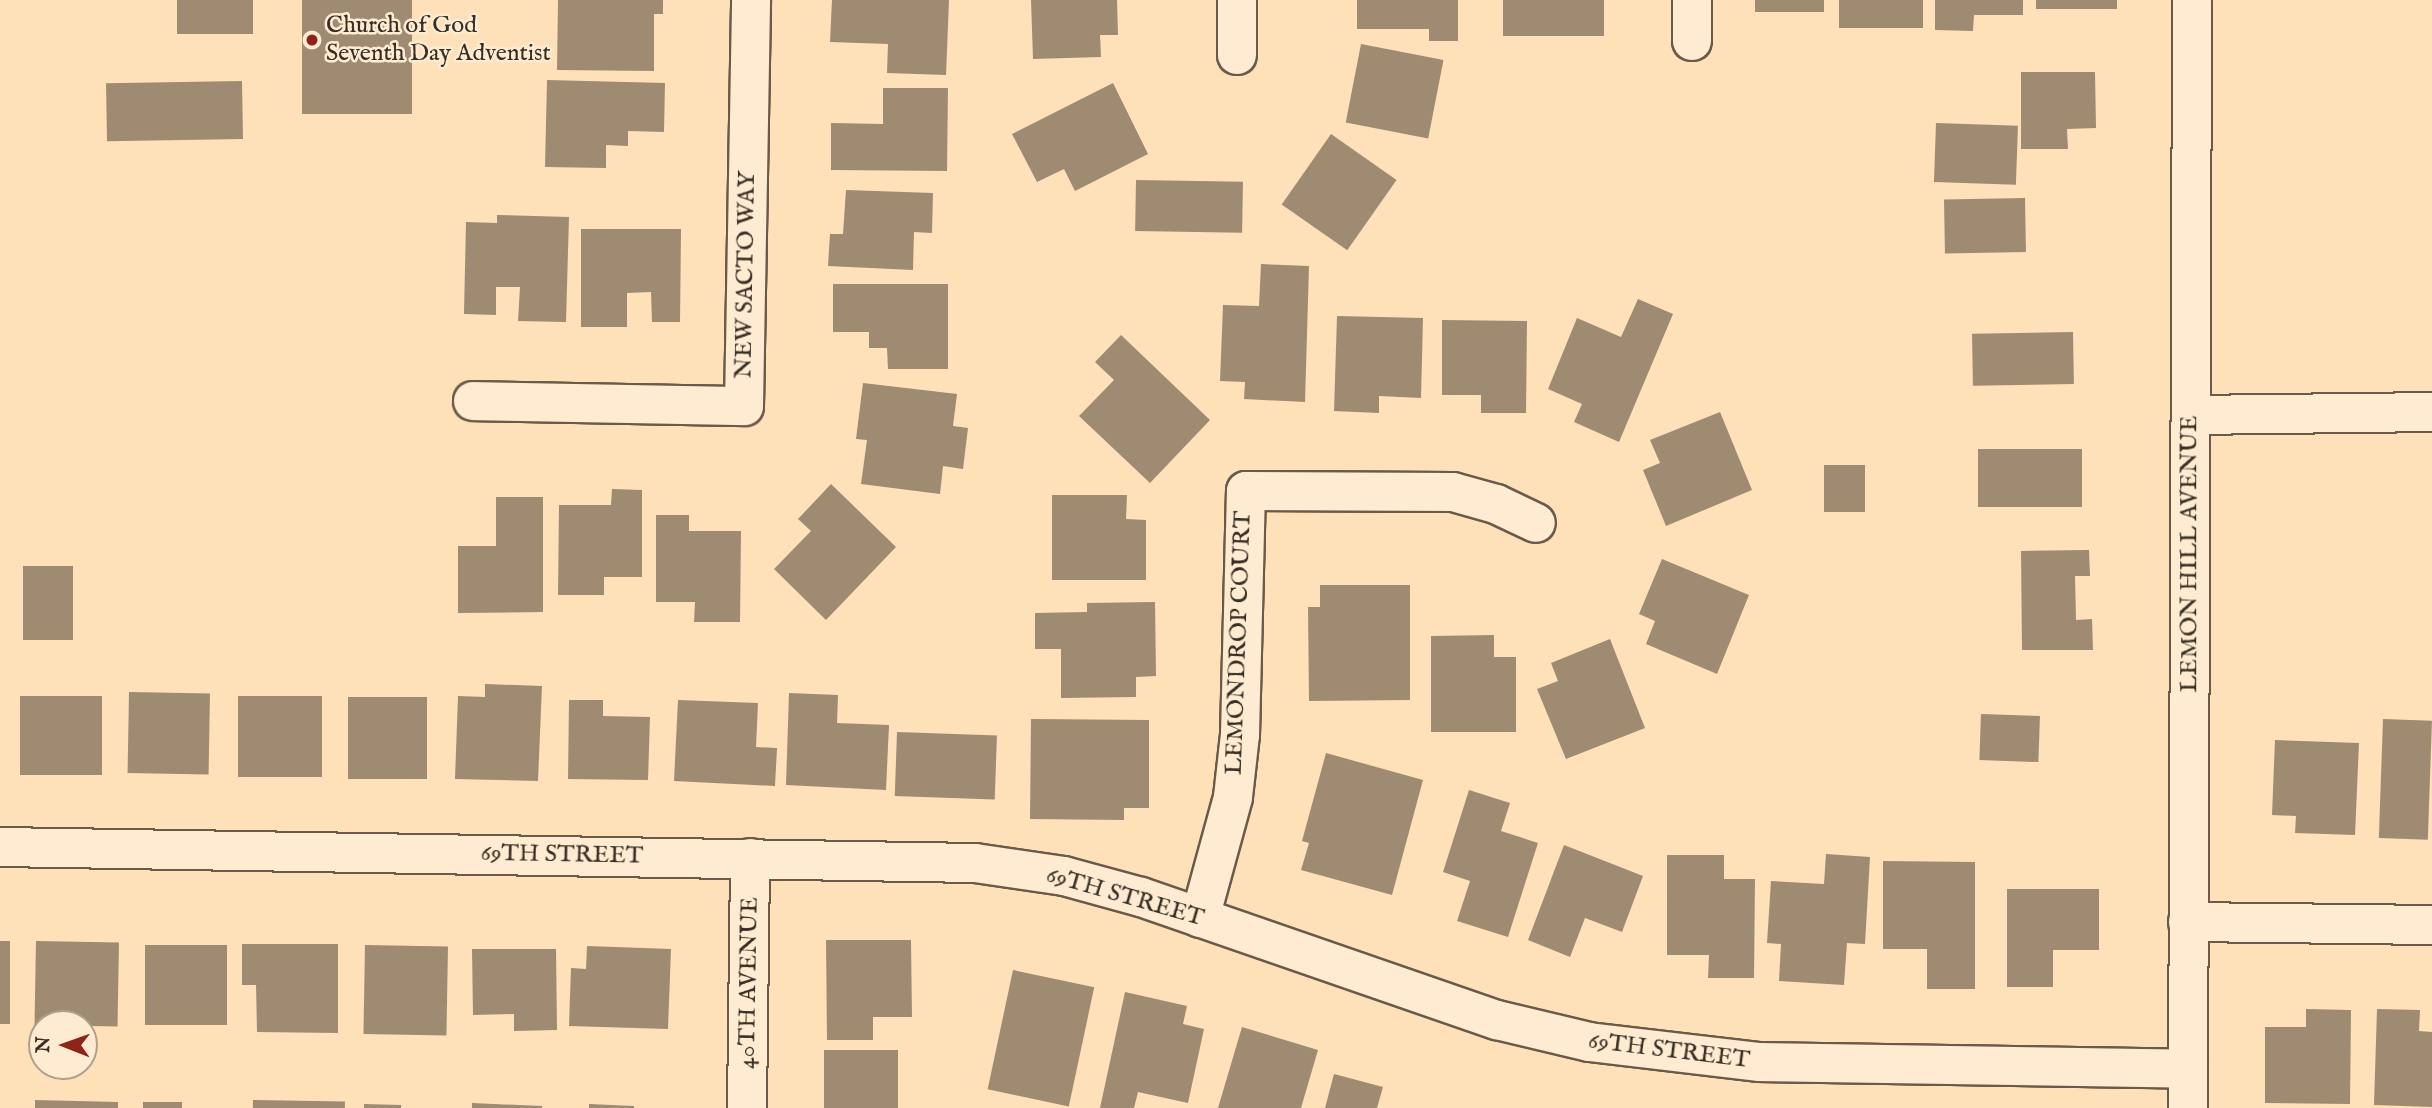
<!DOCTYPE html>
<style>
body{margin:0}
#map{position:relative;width:2432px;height:1108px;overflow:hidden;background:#fee0b9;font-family:"IM FELL English",serif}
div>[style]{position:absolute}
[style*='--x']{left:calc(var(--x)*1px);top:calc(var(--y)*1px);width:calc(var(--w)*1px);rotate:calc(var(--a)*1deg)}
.building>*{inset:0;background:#9f8b71;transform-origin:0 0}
.roads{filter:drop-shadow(2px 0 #6a5a49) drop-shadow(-2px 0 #6a5a49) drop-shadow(0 2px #6a5a49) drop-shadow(0 -2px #6a5a49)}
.street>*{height:38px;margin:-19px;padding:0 19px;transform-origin:19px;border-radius:19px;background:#feebd2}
.secondary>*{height:38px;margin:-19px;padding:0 19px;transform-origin:19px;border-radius:19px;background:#feebd2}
.dots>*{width:19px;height:19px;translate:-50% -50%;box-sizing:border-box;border:4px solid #feebd2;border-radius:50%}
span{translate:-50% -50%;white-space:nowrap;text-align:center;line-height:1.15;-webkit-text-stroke:5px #feebd2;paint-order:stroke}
.poi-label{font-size:24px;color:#382e24}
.left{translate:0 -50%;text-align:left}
.street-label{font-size:24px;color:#382e24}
.north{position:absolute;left:28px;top:1010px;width:70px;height:70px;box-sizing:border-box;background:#feebd2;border:2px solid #af9f8c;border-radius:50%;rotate:271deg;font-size:19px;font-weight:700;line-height:28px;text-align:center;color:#382e24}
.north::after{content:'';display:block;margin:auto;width:24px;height:32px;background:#8f2418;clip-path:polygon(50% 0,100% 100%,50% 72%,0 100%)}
</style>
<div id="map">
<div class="building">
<div style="left:177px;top:0;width:76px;height:34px"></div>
<div style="left:302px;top:0;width:110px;height:114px"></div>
<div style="clip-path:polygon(558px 0,663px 0,663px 14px,654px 14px,654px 71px,557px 70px)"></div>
<div style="clip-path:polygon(832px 0,949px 0,946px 75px,887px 73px,888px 44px,830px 42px)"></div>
<div style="clip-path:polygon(1031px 0,1117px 0,1118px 35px,1100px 35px,1101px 57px,1033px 59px)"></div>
<div style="clip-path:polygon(1357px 0,1458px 0,1458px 41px,1429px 41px,1429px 29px,1357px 29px)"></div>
<div style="left:1503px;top:0;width:101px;height:36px"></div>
<div style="left:1755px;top:0;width:69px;height:12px"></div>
<div style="left:1839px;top:0;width:84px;height:28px"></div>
<div style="clip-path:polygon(1935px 0,2023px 0,2023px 15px,1974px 15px,1973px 31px,1935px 30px)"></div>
<div style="left:2036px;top:0;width:81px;height:9px"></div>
<div style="left:1361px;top:44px;width:84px;height:80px;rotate:11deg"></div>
<div style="clip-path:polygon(2021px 72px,2095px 72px,2096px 128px,2067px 129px,2068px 149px,2021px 149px)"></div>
<div style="clip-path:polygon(547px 80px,665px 83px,664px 132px,628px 131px,628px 146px,606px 145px,606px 168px,545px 167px)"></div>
<div style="left:242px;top:81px;width:58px;height:136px;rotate:89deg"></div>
<div style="clip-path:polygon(1113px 83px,1148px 154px,1075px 191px,1064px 169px,1037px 182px,1012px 134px)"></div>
<div style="clip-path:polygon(883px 88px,948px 88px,947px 171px,831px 170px,831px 123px,883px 124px)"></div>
<div style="left:1936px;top:123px;width:82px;height:59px;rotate:2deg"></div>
<div style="left:1331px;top:134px;width:80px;height:86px;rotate:35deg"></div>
<div style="left:1136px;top:180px;width:107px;height:51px;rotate:1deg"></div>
<div style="clip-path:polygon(846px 190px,933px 193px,932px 233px,914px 232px,913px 270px,828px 266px,830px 234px,843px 234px)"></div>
<div style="left:2025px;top:198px;width:54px;height:81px;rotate:89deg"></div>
<div style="clip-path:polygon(497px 215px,569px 217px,566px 322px,518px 321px,520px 287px,496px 287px,496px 315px,464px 314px,466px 222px,497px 223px)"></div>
<div style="clip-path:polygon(581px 229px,681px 229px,680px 322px,652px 322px,651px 292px,627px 293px,627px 327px,581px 327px)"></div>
<div style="clip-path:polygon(1261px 264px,1309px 266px,1305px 402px,1244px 399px,1245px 382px,1220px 381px,1223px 305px,1259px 306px)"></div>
<div style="clip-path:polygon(833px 284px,948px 284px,948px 369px,888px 369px,887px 348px,869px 348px,869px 332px,833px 332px)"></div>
<div style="clip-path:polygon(1638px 299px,1673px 314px,1619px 442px,1574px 422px,1582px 404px,1548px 389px,1577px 318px,1621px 337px)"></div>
<div style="clip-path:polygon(1337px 316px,1423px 318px,1421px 398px,1379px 396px,1379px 413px,1334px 411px)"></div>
<div style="clip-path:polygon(1442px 320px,1527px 321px,1526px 413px,1481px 413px,1481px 395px,1442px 395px)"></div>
<div style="left:2073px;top:332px;width:52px;height:101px;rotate:89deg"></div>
<div style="clip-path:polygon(1121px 335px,1210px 420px,1150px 483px,1079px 416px,1114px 380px,1095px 362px)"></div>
<div style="clip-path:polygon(863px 383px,957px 394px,953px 426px,968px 428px,963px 469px,943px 466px,940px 494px,861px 484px,867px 440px,856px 439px)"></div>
<div style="clip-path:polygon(1720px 412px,1752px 490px,1666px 526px,1643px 470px,1660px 463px,1650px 440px)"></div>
<div style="left:1978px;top:449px;width:104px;height:58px"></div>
<div style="left:1824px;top:465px;width:41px;height:47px"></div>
<div style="clip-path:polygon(831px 484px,896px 547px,826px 620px,774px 569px,811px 531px,798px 519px)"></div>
<div style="clip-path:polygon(612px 489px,642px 490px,642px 577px,604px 577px,604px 595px,558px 595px,559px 505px,611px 505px)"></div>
<div style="clip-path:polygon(1052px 495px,1127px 495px,1126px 519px,1146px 520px,1146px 580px,1052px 580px)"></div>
<div style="clip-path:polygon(496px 497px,543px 497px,543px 612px,458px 613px,458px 546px,496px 546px)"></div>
<div style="clip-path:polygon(656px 515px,689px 515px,689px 531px,741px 531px,740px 622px,694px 622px,695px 602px,656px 602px)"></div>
<div style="clip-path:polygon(2089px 550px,2090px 576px,2075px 576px,2076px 620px,2092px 619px,2093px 650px,2022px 650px,2021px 551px)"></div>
<div style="clip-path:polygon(1662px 559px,1749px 595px,1717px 674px,1646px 644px,1655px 621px,1639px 614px)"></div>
<div style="left:23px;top:566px;width:50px;height:74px"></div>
<div style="clip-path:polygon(1320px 585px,1410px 585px,1410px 700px,1309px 701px,1308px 607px,1320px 607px)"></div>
<div style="clip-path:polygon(1155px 602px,1156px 676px,1136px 677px,1136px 697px,1061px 698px,1061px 649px,1035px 649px,1035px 613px,1087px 612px,1087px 603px)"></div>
<div style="clip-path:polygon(1494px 635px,1494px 657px,1516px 657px,1516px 732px,1431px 732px,1431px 636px)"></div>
<div style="clip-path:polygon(1610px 639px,1645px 728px,1566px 759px,1537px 689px,1558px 681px,1551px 663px)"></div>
<div style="clip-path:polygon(485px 684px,542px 686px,538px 781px,455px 779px,458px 696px,485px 697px)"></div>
<div style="left:129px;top:692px;width:81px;height:81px;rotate:1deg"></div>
<div style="clip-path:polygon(789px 693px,838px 695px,837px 723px,889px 725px,886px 790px,786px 785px)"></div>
<div style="left:20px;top:696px;width:82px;height:79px"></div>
<div style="left:238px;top:696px;width:84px;height:81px"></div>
<div style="left:348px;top:697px;width:79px;height:82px"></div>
<div style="clip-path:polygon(569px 700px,603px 700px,603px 716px,650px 717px,648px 780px,568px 779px)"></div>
<div style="clip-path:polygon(678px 700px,758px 703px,756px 747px,777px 748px,775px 786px,674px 781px)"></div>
<div style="left:1981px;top:714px;width:59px;height:46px;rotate:2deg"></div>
<div style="clip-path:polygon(1031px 719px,1149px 720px,1149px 808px,1124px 808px,1124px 820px,1030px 819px)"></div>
<div style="left:2383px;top:719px;width:49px;height:119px;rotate:2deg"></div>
<div style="left:897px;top:732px;width:100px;height:64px;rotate:2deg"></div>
<div style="clip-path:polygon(2275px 740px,2359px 743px,2355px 835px,2295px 833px,2296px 816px,2272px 815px)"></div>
<div style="clip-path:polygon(1326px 753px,1423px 780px,1392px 895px,1301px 870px,1309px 843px,1302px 841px)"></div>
<div style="clip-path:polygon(1469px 790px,1510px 803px,1501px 831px,1538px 843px,1508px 937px,1457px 921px,1470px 881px,1443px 872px)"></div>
<div style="clip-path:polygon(1564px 845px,1643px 876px,1622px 932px,1585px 918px,1570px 957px,1528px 940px)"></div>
<div style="clip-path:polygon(1826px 854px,1870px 857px,1865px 944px,1847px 943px,1844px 985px,1779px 981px,1781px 944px,1767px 943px,1771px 881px,1824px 884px)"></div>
<div style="clip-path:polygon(1667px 855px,1724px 855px,1724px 879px,1755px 879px,1754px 978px,1708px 978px,1709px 955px,1667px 955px)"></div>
<div style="clip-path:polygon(1883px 861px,1975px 862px,1975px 989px,1927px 989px,1927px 949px,1883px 949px)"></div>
<div style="clip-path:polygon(2007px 889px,2099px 889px,2099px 950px,2053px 950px,2053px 987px,2007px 987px)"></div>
<div style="clip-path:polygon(826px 940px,911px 940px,912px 1017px,873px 1017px,873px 1040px,827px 1040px)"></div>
<div style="left:0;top:941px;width:10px;height:83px"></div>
<div style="left:36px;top:941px;width:83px;height:84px;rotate:1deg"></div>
<div style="clip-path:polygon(242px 944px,338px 944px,338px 1033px,257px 1032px,256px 985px,242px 985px)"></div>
<div style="left:145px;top:945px;width:82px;height:80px"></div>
<div style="left:365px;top:945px;width:83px;height:89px;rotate:1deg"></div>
<div style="clip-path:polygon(587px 946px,671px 949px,668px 1029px,569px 1026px,571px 968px,586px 969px)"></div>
<div style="clip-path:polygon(472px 949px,556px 949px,557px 1030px,514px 1031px,514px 1014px,473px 1015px)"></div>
<div style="left:1013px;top:970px;width:83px;height:122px;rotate:12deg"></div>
<div style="clip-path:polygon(1125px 992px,1187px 1006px,1183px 1024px,1204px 1029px,1188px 1103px,1138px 1092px,1134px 1108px,1100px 1108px)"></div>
<div style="clip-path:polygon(2306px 1009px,2351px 1010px,2350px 1104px,2265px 1103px,2265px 1027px,2306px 1027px)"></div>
<div style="clip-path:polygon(2377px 1009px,2420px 1010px,2419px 1031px,2432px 1032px,2432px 1107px,2374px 1105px)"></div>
<div style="clip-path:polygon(1242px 1027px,1318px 1050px,1301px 1108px,1218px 1108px)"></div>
<div style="left:824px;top:1050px;width:74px;height:58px"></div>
<div style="clip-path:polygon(1334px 1074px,1383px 1087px,1377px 1108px,1325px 1108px)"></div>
<div style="clip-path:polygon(35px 1100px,118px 1102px,118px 1108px,35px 1108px)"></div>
<div style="left:253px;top:1100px;width:92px;height:8px;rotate:1deg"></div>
<div style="left:143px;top:1102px;width:39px;height:6px"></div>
<div style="clip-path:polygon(472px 1103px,542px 1106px,542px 1108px,472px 1108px)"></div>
<div style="clip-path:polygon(364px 1104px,401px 1105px,401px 1108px,364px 1108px)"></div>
<div style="clip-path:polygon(589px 1104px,634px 1106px,634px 1108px,589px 1108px)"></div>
</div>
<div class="roads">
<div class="street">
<div style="--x:1692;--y:41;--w:41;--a:-90"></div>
<div style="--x:1237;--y:55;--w:55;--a:-90"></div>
<div style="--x:473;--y:401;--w:271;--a:1.1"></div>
<div style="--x:744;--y:406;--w:406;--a:-89"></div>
<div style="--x:2191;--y:415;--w:241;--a:-0.7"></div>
<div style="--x:0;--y:847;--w:975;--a:0.94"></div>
<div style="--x:975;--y:863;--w:90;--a:8.3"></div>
<div style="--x:1064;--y:876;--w:80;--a:15.3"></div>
<div style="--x:1141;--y:897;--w:377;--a:19.1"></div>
<div style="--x:1497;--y:1020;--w:95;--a:13.4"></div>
<div style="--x:1589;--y:1042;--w:172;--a:6.7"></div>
<div style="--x:1760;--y:1062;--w:428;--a:0.9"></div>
<div style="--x:1200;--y:918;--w:125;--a:-74.7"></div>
<div style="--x:1233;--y:797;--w:62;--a:-83.6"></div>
<div style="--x:1240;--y:735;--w:244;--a:-88.6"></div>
<div style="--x:1246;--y:491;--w:207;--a:0.3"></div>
<div style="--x:1453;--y:492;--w:45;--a:15.6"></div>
<div style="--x:1496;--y:504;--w:44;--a:25.4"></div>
<div style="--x:2188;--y:922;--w:244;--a:0.7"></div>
<div style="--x:747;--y:1108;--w:250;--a:-89.3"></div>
</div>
<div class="secondary">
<div style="--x:2188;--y:1108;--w:1108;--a:-89.79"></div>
</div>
</div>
<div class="dots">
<div style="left:312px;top:40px;background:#8f2418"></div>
</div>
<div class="poi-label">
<span class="left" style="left:326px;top:40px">Church of God<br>Seventh Day Adventist</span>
</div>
<div class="street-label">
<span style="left:746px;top:275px;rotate:-89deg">NEW SACTO WAY</span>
<span style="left:2190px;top:554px;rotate:-90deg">LEMON HILL AVENUE</span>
<span style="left:1239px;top:643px;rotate:-88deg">LEMONDROP COURT</span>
<span style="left:562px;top:855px;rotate:1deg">69TH STREET</span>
<span style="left:1125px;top:897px;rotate:16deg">69TH STREET</span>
<span style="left:749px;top:983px;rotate:-89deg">40TH AVENUE</span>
<span style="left:1669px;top:1051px;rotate:7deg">69TH STREET</span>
</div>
<div class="north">N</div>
</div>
